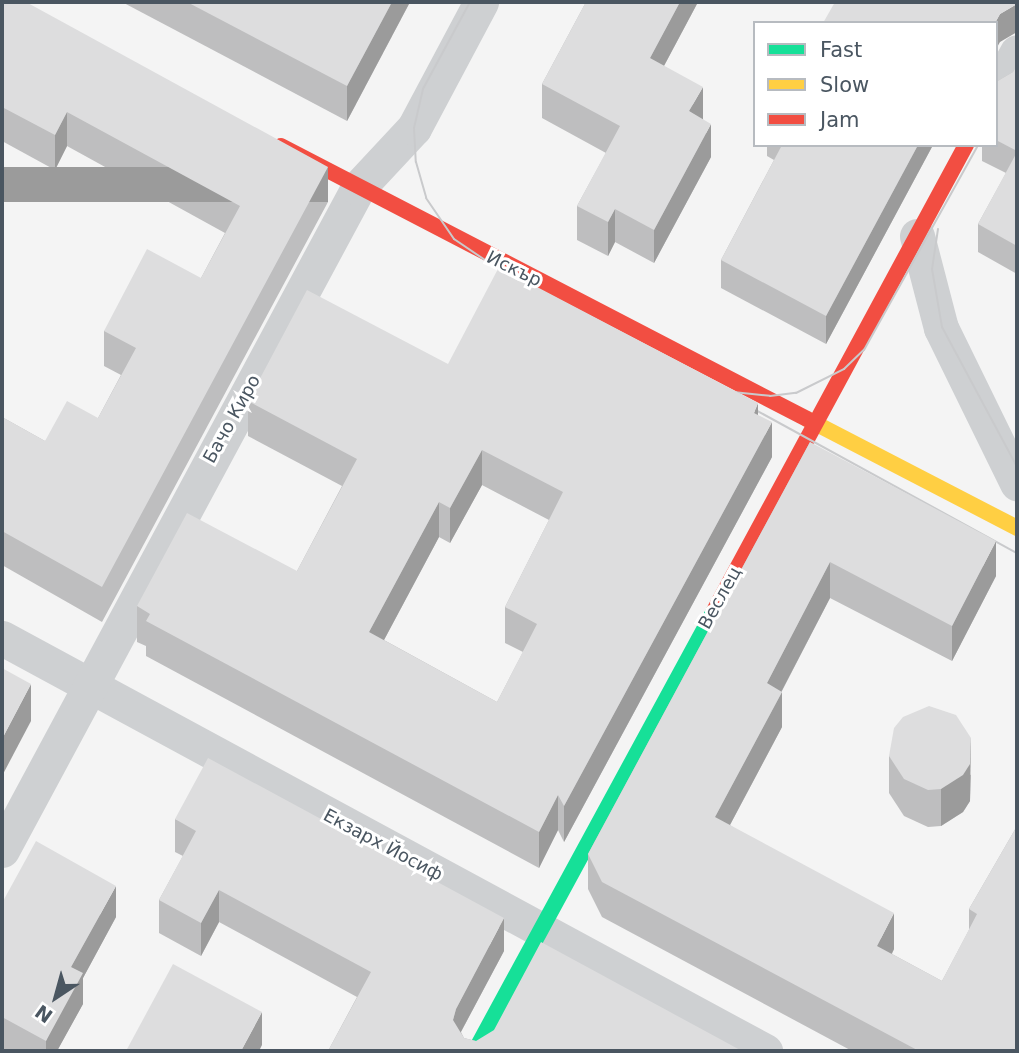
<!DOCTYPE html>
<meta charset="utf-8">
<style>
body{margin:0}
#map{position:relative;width:1019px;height:1053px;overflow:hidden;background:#f4f4f4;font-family:"DejaVu Sans",sans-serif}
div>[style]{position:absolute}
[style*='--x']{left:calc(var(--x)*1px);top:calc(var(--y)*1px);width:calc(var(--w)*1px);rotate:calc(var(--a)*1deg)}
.street>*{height:35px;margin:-17.5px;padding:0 17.5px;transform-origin:17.5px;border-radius:17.5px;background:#ced0d2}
.fast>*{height:16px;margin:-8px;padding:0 8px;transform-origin:8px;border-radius:8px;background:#16e098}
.slow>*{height:16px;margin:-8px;padding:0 8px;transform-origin:8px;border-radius:8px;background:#ffcf43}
.jam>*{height:16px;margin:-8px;padding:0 8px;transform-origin:8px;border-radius:8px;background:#f24e42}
.tram>*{height:2px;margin:-1px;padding:0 1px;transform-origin:1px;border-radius:1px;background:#c9cacc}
.wall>*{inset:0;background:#bebebf}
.shaded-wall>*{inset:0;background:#9b9b9b;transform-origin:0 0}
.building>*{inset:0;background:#ddddde}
span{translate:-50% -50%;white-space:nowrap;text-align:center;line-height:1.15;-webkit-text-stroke:6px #fff;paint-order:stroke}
.street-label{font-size:18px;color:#4a5661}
.frame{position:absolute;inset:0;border:4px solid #4a5661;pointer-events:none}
.legend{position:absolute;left:753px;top:21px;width:245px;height:126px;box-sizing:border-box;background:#fff;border:2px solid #b7bbc0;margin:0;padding:9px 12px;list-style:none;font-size:21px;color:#4a5661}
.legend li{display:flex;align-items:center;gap:14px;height:35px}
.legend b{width:35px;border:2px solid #b7bbc0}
.north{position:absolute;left:21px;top:962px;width:70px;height:70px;-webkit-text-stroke:5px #fff;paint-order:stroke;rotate:216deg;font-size:19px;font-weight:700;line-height:28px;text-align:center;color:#4a5661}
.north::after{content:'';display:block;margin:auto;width:24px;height:32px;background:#4a5661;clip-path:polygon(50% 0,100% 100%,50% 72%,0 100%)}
</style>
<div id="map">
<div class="street">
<div style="--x:996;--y:90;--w:43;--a:-61.1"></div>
<div style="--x:917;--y:236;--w:95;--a:75.4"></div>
<div style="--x:941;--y:328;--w:173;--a:63.9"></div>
<div style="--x:2;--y:638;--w:868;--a:28.43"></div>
<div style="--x:2;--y:850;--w:752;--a:-61.73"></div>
<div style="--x:358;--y:188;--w:82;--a:-47"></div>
<div style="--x:414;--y:128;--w:143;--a:-62"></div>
</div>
<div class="fast">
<div style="--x:475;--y:1051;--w:501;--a:-61.49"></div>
</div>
<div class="slow">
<div style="--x:807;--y:419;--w:237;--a:27.4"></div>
</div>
<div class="jam">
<div style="--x:281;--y:146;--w:593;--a:27.43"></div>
<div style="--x:714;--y:611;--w:530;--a:-61.6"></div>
</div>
<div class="tram">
<div style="--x:470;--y:2;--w:99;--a:118.4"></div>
<div style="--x:423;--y:89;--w:40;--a:103"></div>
<div style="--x:414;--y:128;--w:34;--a:87"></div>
<div style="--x:416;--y:162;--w:37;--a:74"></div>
<div style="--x:426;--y:198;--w:50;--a:55.7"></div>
<div style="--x:454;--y:239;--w:71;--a:34.1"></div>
<div style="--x:938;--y:229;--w:40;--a:98.5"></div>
<div style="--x:932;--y:269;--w:59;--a:80.2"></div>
<div style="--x:942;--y:327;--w:159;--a:61.8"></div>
<div style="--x:733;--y:392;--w:37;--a:6"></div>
<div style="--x:770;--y:396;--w:26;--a:-7"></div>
<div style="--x:796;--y:393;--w:54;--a:-26.6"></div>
<div style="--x:844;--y:369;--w:28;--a:-44"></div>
<div style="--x:864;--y:350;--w:235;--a:-60.9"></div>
<div style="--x:741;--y:402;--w:315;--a:28.7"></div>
</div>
<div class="wall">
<div style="clip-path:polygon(2px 2px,328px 202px,102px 622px,2px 565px,2px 417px,45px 441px,98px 418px,121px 375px,104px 366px,104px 331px,201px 278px,225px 233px,67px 146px,55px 170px,2px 141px)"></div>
<div style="clip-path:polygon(122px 2px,410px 2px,347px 121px)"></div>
<div style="clip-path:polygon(586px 2px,698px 2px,664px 66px,703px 119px,711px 157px,654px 263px,615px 242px,608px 256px,577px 240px,577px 206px,606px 153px,542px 118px,542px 84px)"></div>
<div style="clip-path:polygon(1017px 65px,1017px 274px,978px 252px,978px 224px,1006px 173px,982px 161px,982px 145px,996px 145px,996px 82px,1013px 72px)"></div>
<div style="clip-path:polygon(767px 145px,933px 145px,826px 344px,721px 288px,721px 260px,774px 160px,767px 156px)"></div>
<div style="clip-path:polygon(evenodd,448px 364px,758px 415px,772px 457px,564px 842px,558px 830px,539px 868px,146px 656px,146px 646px,137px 642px,137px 606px,297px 571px,342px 486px,248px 436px,248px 401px,448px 364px,482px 485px,549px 520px,505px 607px,505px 643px,523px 652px,497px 702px,384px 640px,439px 537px,450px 543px,482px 485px)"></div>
<div style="clip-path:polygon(810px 442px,996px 576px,952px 661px,830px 598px,782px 691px,782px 727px,730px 825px,894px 949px,892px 954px,942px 981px,969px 930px,969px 909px,1017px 826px,1017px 1051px,852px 1051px,602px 917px,588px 889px,588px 854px)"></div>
<div style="clip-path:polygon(889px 756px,971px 775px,970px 801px,963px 812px,941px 826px,928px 827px,904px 816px,889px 793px)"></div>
<div style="clip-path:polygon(175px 819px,504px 951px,461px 1032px,464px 1038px,476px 1041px,742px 1051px,328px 1051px,357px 997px,219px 922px,201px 956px,159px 933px,159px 900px,183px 856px,175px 852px)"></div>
<div style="clip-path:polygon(2px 903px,116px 917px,83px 978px,83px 1004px,57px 1051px,8px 1051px,2px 1048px)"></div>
</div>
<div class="shaded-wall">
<div style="clip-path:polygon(392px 2px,410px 2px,347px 121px,347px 86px)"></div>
<div style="clip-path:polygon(680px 2px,698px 2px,650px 92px,650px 58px)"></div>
<div style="clip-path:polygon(1017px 4px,1017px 32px,1000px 42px,996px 49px,996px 23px,995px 23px,1000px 14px)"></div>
<div style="clip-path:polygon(703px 87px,703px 121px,689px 111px)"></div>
<div style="clip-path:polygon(67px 112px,67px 146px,55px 170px,55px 135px)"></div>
<div style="clip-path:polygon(711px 124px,711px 157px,654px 263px,654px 230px)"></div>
<div style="clip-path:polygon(918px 145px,933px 145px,826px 344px,826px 316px)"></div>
<div style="left:328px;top:167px;width:35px;height:477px;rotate:90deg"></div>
<div style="clip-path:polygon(615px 209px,615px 242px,608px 256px,608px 222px)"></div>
<div style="clip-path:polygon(758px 403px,758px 439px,754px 413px)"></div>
<div style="clip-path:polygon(772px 422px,772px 457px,564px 842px,564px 806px)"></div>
<div style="clip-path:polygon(482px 450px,482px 485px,450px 543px,450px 508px)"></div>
<div style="clip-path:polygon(439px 502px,439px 537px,369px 668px,369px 632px)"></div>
<div style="clip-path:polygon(996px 541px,996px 576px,952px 661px,952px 626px)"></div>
<div style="clip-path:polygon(830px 562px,830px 598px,767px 719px,767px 683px)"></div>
<div style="clip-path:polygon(31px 684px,31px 721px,2px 776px,2px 739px)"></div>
<div style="clip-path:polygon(782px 692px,782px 727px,715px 853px,715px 817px)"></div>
<div style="clip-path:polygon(971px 738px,970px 801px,963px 812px,941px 826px,941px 789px)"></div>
<div style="clip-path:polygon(558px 795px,558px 830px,539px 868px,539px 832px)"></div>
<div style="clip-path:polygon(116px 886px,116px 917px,83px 978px,83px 1004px,57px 1051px,46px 1051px,46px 1041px,71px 967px)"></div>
<div style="clip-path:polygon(219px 890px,219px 922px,201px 956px,201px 923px)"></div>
<div style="clip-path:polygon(894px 913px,894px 949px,877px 982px,877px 946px)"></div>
<div style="clip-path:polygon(504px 918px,504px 951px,456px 1041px,453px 1020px,456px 1009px)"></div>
<div style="clip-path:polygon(262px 1012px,262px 1045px,259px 1051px,241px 1051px)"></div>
</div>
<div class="building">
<div style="clip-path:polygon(2px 2px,26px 2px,328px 167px,102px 587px,2px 531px,2px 417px,45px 441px,67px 401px,98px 418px,136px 348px,104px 331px,147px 249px,201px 278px,240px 206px,67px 112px,55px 135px,2px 107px)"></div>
<div style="clip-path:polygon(187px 2px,392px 2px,347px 86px)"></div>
<div style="clip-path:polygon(586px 2px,680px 2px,650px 58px,703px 87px,689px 111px,711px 124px,654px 230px,615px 209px,608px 222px,577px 206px,620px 126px,542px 84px)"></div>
<div style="clip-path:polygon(835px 2px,1017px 2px,1017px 4px,1000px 14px,995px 23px,823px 23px)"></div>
<div style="clip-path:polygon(1017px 65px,1017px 151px,996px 140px,996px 82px,1013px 72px)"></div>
<div style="clip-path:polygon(782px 145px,918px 145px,826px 316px,721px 260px)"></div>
<div style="clip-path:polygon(1017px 152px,1017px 246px,978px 224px)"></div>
<div style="clip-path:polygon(evenodd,499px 267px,758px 403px,754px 413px,772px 422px,564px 806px,558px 795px,539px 832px,146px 621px,150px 614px,137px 606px,187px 513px,297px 571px,357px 459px,248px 401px,307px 290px,448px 364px,499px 267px,482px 450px,563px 492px,505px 607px,537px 624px,497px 702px,369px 632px,439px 502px,450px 508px,482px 450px)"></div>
<div style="clip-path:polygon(810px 442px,996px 541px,952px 626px,830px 562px,767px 683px,782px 692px,715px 817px,894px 913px,877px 946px,942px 981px,977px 914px,969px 909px,1017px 826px,1017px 1051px,919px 1051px,602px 882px,588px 854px)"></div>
<div style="clip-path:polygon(2px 668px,31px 684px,2px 739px)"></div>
<div style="clip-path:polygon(929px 706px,956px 715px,971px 738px,970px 764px,963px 775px,941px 789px,928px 790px,904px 779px,889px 756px,894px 728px,903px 717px)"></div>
<div style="clip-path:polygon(208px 758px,504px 918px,456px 1009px,453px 1020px,464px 1038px,476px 1041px,494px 1030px,541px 942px,742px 1051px,328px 1051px,371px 972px,219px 890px,201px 923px,159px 900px,196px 831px,175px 819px)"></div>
<div style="clip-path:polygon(36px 841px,116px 886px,71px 967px,83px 973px,46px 1041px,2px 1017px,2px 903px)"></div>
<div style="clip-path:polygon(173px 964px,262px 1012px,241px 1051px,126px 1051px)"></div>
</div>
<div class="street-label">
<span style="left:514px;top:269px;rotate:26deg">Искър</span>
<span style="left:232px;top:419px;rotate:-61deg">Бачо Киро</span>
<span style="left:720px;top:598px;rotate:-61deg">Веслец</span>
<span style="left:383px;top:845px;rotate:28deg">Екзарх Йосиф</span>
</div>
<div class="frame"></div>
<ul class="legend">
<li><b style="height:9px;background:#16e098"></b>Fast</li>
<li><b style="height:9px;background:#ffcf43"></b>Slow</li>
<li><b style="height:9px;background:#f24e42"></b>Jam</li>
</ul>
<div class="north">N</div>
</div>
